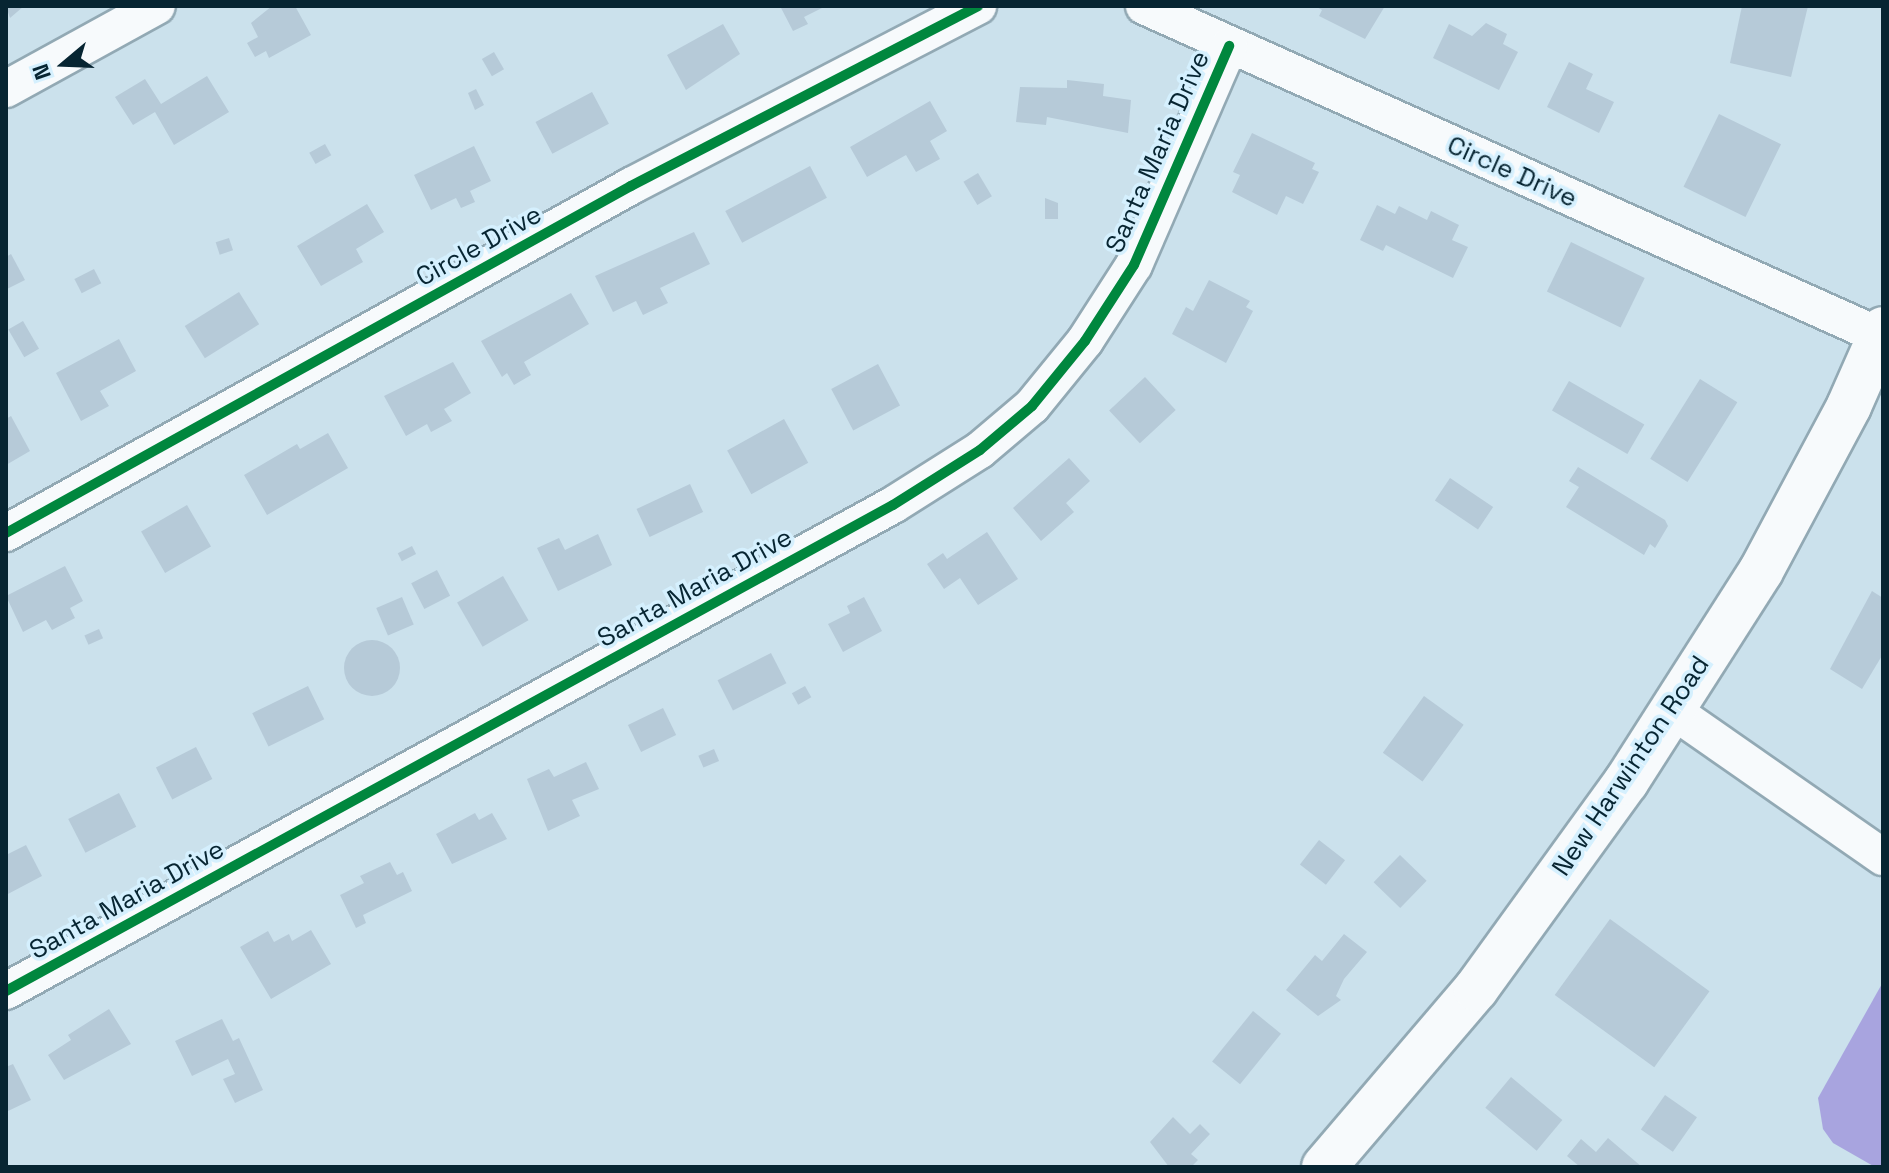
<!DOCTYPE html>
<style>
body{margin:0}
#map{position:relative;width:1889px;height:1173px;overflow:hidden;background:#cbe1ec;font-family:"Space Grotesk",sans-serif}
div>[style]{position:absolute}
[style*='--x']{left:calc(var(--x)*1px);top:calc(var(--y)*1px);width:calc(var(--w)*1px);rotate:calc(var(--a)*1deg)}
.water>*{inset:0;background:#a8a4df}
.building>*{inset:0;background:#b6cad8;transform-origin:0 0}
.round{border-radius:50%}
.roads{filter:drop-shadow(2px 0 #92a9b4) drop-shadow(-2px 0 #92a9b4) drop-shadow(0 2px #92a9b4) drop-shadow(0 -2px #92a9b4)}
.minor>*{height:36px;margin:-18px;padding:0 18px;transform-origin:18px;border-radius:18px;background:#f7fafc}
.primary>*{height:44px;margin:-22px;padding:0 22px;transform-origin:22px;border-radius:22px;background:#f7fafc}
.cycleway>*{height:10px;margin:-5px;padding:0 5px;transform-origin:5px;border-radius:5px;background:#00873e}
span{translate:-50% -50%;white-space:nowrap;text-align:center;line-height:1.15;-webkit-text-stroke:7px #d5f0fe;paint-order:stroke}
.street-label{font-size:26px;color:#072532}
.frame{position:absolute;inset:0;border:8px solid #072532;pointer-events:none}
.north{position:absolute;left:24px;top:24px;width:80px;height:80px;-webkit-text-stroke:6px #d5f0fe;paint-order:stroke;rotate:251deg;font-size:22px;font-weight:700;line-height:32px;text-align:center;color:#072532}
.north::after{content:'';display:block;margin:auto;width:28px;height:36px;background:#072532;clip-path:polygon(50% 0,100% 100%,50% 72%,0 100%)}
</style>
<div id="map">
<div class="water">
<div style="clip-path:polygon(1883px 982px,1883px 1167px,1875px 1167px,1833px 1143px,1823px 1129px,1818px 1098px)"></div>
</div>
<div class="building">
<div style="clip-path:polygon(6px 6px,24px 6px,10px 18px)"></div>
<div style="clip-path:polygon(272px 6px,295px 6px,311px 35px,269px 58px,266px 51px,255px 57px,247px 43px,258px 37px,251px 23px)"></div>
<div style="clip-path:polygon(780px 6px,826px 6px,804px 17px,808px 24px,793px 31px)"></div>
<div style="clip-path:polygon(1315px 6px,1385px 6px,1365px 39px,1319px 16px,1322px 10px)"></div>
<div style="clip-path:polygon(1742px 6px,1808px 6px,1791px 77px,1730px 63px)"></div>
<div style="clip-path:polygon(1486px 23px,1507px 34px,1503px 44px,1518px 52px,1499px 90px,1433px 58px,1449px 24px,1472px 36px)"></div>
<div style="clip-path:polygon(723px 24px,740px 54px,686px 90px,667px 55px)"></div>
<div style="left:494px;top:52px;width:20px;height:14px;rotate:60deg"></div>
<div style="clip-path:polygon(1569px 62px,1593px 74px,1586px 89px,1614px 102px,1599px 133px,1547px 107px)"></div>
<div style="clip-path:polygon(207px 76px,229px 112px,174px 145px,155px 112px,133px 125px,115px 97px,145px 79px,161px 104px)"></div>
<div style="clip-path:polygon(1067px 80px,1104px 84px,1103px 96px,1131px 100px,1128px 133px,1047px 117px,1046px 125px,1016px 122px,1020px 87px,1067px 88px)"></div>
<div style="clip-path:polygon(476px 89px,484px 105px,475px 110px,468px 93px)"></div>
<div style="left:592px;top:92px;width:36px;height:64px;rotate:62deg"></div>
<div style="clip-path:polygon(930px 101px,947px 131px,930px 141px,940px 159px,916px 172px,906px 155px,867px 177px,850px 147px)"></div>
<div style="left:1719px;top:114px;width:69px;height:81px;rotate:26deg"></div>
<div style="clip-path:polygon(1252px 133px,1315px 163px,1312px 169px,1319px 172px,1303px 204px,1286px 196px,1277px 215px,1232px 192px,1240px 175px,1233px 172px)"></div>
<div style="left:325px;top:144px;width:13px;height:18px;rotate:61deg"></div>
<div style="clip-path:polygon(474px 146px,491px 181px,470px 191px,475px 202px,461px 208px,456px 198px,431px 210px,414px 175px)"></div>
<div style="left:810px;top:166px;width:36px;height:96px;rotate:62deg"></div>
<div style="left:978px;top:173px;width:27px;height:17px;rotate:59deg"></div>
<div style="clip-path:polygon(1045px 198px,1058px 203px,1058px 219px,1045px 219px)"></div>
<div style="clip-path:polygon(367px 204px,384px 232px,356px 249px,363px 262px,321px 286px,297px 246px)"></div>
<div style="clip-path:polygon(1377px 205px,1395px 214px,1399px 206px,1427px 220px,1431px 211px,1459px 225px,1452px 240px,1468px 247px,1453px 278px,1386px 245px,1383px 251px,1360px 240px)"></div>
<div style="clip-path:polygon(694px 232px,710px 264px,660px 288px,668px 303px,643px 315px,636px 301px,613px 312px,595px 276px)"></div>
<div style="left:229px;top:238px;width:13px;height:14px;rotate:72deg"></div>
<div style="left:1571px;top:242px;width:82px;height:55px;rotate:26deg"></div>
<div style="clip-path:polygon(11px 254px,25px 280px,7px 289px,6px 257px)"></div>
<div style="left:94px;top:269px;width:16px;height:22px;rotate:63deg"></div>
<div style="clip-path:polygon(1209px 280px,1250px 301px,1246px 307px,1253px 311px,1226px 363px,1172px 334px,1186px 307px,1193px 311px)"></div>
<div style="left:239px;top:292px;width:38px;height:64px;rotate:58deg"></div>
<div style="clip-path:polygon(571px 293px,589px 324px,524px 362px,531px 375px,514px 385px,507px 373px,502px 377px,481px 341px)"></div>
<div style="left:23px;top:321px;width:32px;height:17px;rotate:60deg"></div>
<div style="clip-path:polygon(119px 339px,136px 371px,100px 391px,109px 406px,81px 421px,56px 373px)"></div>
<div style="clip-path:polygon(453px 362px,471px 393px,444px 409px,452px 421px,431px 432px,427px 424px,406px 436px,384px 396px)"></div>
<div style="left:878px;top:364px;width:47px;height:53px;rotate:62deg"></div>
<div style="left:1145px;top:377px;width:45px;height:49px;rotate:47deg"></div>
<div style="left:1700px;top:379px;width:44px;height:94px;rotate:32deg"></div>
<div style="left:1569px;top:381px;width:87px;height:34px;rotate:30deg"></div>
<div style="clip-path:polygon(11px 416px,30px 451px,6px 465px,6px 419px)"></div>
<div style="left:784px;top:419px;width:50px;height:65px;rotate:61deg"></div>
<div style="clip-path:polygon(328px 433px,348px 468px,267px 515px,244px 475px,297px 444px,300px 449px)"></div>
<div style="clip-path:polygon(1069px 458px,1090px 481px,1066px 503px,1074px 512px,1041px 541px,1013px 508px)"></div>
<div style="clip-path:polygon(1578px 467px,1665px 520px,1668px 526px,1655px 548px,1650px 544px,1644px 555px,1566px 507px,1579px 487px,1569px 481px)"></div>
<div style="left:1450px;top:478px;width:52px;height:27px;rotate:34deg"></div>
<div style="left:690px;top:484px;width:31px;height:59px;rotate:65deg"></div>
<div style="left:187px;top:505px;width:48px;height:53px;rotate:60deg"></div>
<div style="clip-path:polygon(987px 532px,1018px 579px,978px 605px,960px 578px,944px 589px,927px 564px,943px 553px,947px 559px)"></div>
<div style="clip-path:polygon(598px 534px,612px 565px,558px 591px,537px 548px,559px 538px,565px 550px)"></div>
<div style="left:412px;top:546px;width:9px;height:16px;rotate:63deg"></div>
<div style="clip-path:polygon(65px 566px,83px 601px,70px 608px,75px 618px,52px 630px,46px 620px,23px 632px,6px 596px)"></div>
<div style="left:437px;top:570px;width:29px;height:29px;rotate:63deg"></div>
<div style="left:503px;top:576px;width:51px;height:53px;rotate:60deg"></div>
<div style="clip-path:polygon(1872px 591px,1883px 598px,1883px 654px,1862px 689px,1830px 669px)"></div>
<div style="left:402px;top:597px;width:30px;height:28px;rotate:67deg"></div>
<div style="clip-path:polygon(864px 597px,882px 631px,843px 652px,828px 624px,850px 613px,847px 606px)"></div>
<div style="left:99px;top:629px;width:10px;height:16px;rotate:66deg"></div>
<div class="round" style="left:344px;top:640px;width:56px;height:56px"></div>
<div style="left:771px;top:653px;width:34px;height:60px;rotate:63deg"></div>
<div style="left:308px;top:686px;width:37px;height:62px;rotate:64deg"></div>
<div style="left:805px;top:686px;width:13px;height:15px;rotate:61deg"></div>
<div style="left:1424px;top:696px;width:49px;height:70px;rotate:36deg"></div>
<div style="left:663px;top:708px;width:30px;height:39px;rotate:64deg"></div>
<div style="left:196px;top:747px;width:36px;height:45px;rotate:63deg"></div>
<div style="left:714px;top:749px;width:13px;height:17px;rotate:67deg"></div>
<div style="clip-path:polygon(586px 762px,599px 789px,572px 800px,580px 816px,548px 831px,527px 779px,549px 769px,554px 777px)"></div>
<div style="left:119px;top:793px;width:38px;height:57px;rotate:63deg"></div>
<div style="clip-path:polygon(475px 813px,479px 820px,492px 813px,507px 839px,452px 864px,436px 834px)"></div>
<div style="left:1319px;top:840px;width:33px;height:31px;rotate:38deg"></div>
<div style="clip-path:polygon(26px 845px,42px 876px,6px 895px,6px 855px)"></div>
<div style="left:1400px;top:855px;width:37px;height:38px;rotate:44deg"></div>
<div style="clip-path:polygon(390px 862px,397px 875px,403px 872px,412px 891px,363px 915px,366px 923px,356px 928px,340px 895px,364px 883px,360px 876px)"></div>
<div style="left:1610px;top:919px;width:123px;height:94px;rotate:36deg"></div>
<div style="clip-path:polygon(311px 930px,331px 964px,271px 999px,240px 947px,268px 931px,274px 942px,289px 934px,292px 941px)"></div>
<div style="clip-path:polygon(1344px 934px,1367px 952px,1344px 979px,1336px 996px,1341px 1000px,1318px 1016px,1286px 990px,1315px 955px,1322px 961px)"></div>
<div style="clip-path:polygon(109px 1009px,131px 1044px,64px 1080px,48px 1055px,71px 1040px,68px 1035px)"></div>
<div style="left:1253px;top:1011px;width:36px;height:65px;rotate:39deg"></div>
<div style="clip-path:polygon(222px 1019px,233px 1041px,239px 1038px,263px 1090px,235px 1103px,223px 1079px,235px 1074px,228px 1059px,192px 1076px,175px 1041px)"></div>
<div style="clip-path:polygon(13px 1064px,31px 1100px,6px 1112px,6px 1067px)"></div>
<div style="left:1511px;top:1077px;width:67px;height:40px;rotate:40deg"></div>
<div style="left:1665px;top:1095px;width:39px;height:42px;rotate:35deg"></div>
<div style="clip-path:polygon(1173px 1117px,1190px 1134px,1200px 1124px,1210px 1134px,1191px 1154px,1198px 1160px,1191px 1167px,1169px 1167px,1150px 1142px)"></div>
<div style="clip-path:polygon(1608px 1138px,1642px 1167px,1580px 1167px,1567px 1156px,1581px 1139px,1596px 1152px)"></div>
</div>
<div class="roads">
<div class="minor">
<div style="--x:1144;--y:6;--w:807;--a:24.15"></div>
<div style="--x:6;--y:89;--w:172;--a:-28.8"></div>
<div style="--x:6;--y:533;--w:715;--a:-29.04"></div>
<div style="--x:631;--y:186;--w:391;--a:-27.4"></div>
<div style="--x:1672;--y:710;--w:257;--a:34.9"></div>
<div style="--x:6;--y:991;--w:1011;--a:-28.72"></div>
<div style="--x:893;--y:505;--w:103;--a:-32.3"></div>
<div style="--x:980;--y:450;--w:68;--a:-40.2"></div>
<div style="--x:1032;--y:406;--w:84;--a:-50.8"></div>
<div style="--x:1085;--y:341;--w:90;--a:-57.2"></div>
<div style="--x:1134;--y:265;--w:239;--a:-66.5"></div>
</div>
<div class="primary">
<div style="--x:1324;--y:1167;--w:234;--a:-49.5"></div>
<div style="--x:1476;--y:989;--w:256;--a:-54.1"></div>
<div style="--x:1626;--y:782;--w:250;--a:-57.4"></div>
<div style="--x:1761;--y:571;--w:187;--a:-61.9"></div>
<div style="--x:1849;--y:406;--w:84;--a:-66.2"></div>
</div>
</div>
<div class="cycleway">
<div style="--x:6;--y:533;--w:715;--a:-29.04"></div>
<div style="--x:631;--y:186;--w:391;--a:-27.4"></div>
<div style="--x:6;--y:991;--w:1011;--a:-28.72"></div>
<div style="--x:893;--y:505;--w:103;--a:-32.3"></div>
<div style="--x:980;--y:450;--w:68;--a:-40.2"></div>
<div style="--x:1032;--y:406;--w:84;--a:-50.8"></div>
<div style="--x:1085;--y:341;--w:90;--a:-57.2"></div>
<div style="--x:1134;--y:265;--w:239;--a:-66.5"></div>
</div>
<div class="street-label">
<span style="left:1158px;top:152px;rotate:-66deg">Santa Maria Drive</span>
<span style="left:1512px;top:172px;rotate:24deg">Circle Drive</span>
<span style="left:479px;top:246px;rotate:-29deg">Circle Drive</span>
<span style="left:695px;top:588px;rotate:-29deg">Santa Maria Drive</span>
<span style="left:1631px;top:766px;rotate:-56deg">New Harwinton Road</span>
<span style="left:127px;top:900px;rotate:-29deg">Santa Maria Drive</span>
</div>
<div class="frame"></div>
<div class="north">N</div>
</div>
